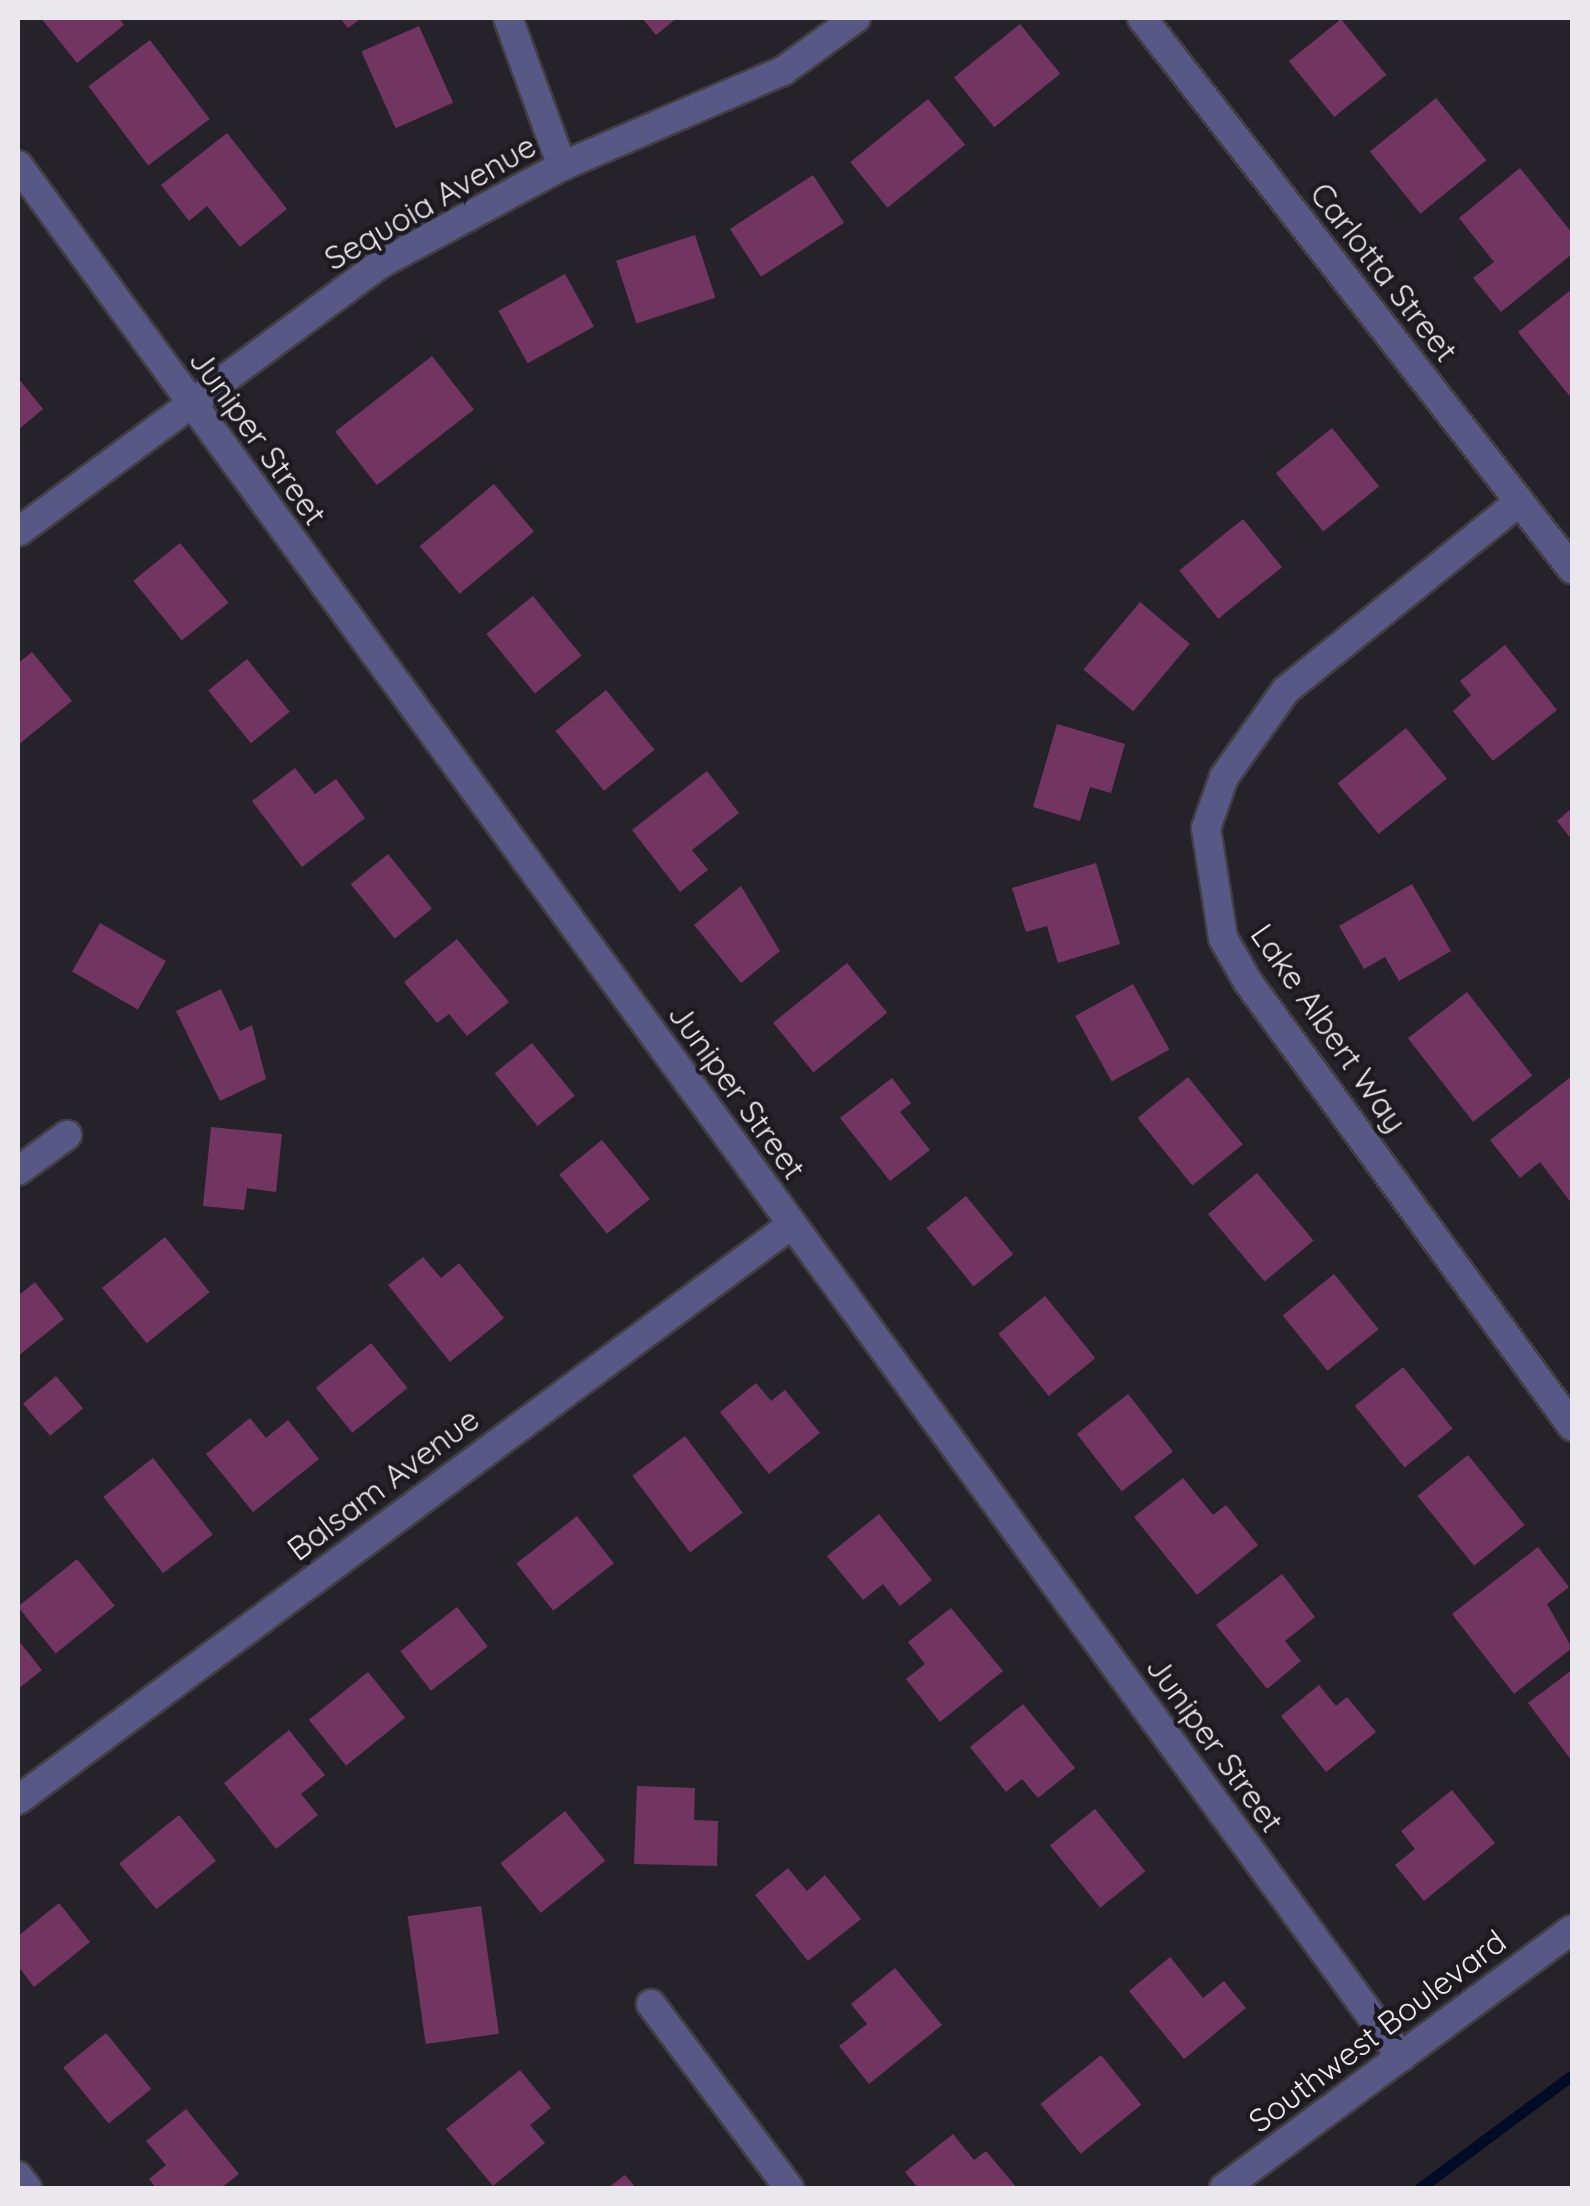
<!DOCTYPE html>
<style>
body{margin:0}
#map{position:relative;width:1590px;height:2206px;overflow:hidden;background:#262229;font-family:Quicksand,sans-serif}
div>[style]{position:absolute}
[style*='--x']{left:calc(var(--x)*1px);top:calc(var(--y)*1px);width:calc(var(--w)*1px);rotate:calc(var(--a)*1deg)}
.stream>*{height:11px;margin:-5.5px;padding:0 5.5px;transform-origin:5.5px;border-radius:5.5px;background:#000b25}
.building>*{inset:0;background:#723562;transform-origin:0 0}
.roads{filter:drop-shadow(2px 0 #423e44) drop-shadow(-2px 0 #423e44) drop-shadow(0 2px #423e44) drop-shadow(0 -2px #423e44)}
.minor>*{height:28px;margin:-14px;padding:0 14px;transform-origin:14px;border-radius:14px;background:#575886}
.tertiary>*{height:28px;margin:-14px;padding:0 14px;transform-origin:14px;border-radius:14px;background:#575886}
span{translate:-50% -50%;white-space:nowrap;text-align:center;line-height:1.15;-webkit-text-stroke:9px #1c191f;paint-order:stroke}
.street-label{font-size:32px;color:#ebe8ed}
.frame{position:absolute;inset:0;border:20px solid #ebe8ed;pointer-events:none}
</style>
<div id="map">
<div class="stream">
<div style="--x:1420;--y:2188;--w:189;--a:-36.6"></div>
</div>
<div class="building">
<div style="clip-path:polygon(41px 18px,119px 18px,124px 25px,77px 63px)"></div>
<div style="clip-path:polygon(340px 18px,362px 18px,348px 28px)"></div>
<div style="clip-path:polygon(642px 18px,677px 18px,656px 35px)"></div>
<div style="left:1341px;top:19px;width:72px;height:67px;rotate:51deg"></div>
<div style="left:1020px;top:24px;width:64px;height:85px;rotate:51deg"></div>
<div style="left:419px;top:26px;width:84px;height:63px;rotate:66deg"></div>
<div style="left:150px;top:40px;width:99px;height:77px;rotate:53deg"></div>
<div style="left:1436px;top:98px;width:80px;height:85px;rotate:51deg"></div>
<div style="left:928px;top:99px;width:59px;height:100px;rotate:51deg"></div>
<div style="clip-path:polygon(227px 133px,287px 209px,240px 247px,207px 206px,189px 221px,161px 185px)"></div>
<div style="clip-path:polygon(1520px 168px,1572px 233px,1572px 254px,1501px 312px,1473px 278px,1494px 262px,1459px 218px)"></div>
<div style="left:813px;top:175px;width:57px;height:99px;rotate:57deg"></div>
<div style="left:695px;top:235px;width:66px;height:83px;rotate:72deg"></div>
<div style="left:565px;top:274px;width:60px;height:76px;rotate:61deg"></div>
<div style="clip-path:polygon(1572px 289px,1572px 399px,1518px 332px)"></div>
<div style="left:432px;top:356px;width:68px;height:123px;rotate:52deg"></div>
<div style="clip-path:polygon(18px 378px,43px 409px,18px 430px)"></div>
<div style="left:1332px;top:428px;width:75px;height:72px;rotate:51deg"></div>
<div style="left:494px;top:484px;width:62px;height:97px;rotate:50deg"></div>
<div style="left:1243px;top:519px;width:62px;height:82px;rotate:51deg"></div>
<div style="left:180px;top:543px;width:77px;height:60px;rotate:51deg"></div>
<div style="left:533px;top:596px;width:77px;height:60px;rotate:51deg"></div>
<div style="left:1140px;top:602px;width:65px;height:88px;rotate:40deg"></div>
<div style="clip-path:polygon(1505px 645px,1557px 710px,1493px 761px,1453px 711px,1471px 695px,1460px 681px)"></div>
<div style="clip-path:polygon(32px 652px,72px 701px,18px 745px,18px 663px)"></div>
<div style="left:247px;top:659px;width:68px;height:50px;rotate:51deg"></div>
<div style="left:606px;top:690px;width:77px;height:65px;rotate:51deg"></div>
<div style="clip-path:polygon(1057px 724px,1125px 744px,1111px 793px,1090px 787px,1080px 821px,1033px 807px)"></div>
<div style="left:1406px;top:728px;width:65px;height:88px;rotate:51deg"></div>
<div style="clip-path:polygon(295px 768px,315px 794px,336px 779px,365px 818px,302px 867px,252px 801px)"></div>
<div style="clip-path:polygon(707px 771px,739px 813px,692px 850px,708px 870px,680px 892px,632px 830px)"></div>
<div style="clip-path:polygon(1572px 808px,1572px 840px,1557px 821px)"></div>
<div style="left:388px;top:854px;width:70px;height:48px;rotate:51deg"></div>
<div style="clip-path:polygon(1096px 863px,1120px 944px,1058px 963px,1047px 926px,1026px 932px,1012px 888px)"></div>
<div style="clip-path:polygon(1412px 884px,1451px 951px,1399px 981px,1385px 957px,1364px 969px,1339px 926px)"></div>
<div style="clip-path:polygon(741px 886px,780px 951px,741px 983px,694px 925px)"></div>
<div style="left:100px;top:923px;width:76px;height:56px;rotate:30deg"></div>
<div style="clip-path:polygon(457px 939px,509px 1002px,467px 1036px,449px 1014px,437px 1023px,404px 982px)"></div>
<div style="left:847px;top:963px;width:64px;height:95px;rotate:51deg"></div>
<div style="left:1133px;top:984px;width:75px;height:66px;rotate:61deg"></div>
<div style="clip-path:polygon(221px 989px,240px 1031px,252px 1025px,266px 1079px,220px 1101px,176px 1011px)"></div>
<div style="left:1467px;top:992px;width:106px;height:75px;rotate:52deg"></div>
<div style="left:532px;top:1043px;width:68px;height:48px;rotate:51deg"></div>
<div style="clip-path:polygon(1572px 1076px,1572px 1204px,1540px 1162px,1520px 1178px,1490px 1140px)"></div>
<div style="left:1188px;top:1077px;width:87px;height:65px;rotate:51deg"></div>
<div style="clip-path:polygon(892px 1078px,911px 1103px,900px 1112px,930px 1150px,890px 1181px,840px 1118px)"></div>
<div style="clip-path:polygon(211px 1127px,282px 1134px,276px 1192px,247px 1188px,244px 1210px,203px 1206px)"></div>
<div style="left:602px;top:1140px;width:76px;height:55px;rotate:51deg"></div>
<div style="left:1257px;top:1173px;width:88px;height:64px;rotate:50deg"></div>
<div style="left:966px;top:1196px;width:75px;height:51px;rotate:51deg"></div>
<div style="left:165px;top:1237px;width:71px;height:81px;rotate:51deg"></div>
<div style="clip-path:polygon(423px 1257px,441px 1278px,459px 1263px,504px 1318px,450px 1362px,388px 1285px)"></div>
<div style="left:1334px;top:1274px;width:71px;height:66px;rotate:51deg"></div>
<div style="clip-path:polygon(35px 1282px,64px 1319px,18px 1356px,18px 1296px)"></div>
<div style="left:1045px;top:1296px;width:80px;height:60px;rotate:51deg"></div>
<div style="left:371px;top:1343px;width:58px;height:71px;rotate:51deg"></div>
<div style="left:1403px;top:1367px;width:79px;height:62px;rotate:51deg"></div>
<div style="left:56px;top:1376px;width:42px;height:43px;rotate:50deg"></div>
<div style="clip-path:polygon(756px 1383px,771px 1401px,785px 1390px,820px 1433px,769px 1474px,720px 1412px)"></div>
<div style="left:1128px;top:1394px;width:73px;height:65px;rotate:52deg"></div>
<div style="clip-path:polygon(250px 1418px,266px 1438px,288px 1420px,319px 1459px,253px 1512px,206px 1454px)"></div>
<div style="left:685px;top:1436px;width:96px;height:66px;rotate:53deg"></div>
<div style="left:1468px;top:1455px;width:90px;height:65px;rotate:51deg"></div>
<div style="left:153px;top:1458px;width:97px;height:63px;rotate:52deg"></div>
<div style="clip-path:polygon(1183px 1478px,1213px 1515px,1226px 1505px,1258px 1545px,1197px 1595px,1134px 1517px)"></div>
<div style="clip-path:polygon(879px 1514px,932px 1580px,900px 1606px,883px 1584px,863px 1600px,827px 1556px)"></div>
<div style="left:577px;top:1516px;width:60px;height:77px;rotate:52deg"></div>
<div style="clip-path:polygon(1538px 1547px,1569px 1587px,1547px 1604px,1572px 1648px,1514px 1694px,1452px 1614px)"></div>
<div style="left:77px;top:1559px;width:60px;height:76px;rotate:51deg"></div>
<div style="clip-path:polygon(1282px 1574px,1315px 1617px,1285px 1641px,1301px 1661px,1267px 1689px,1216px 1625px)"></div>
<div style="left:457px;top:1607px;width:50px;height:72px;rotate:52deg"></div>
<div style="clip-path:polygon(951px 1608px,1003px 1671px,940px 1722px,906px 1679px,925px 1664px,908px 1642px)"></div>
<div style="clip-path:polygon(18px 1640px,42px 1670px,18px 1689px)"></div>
<div style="clip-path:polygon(1572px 1670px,1572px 1761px,1528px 1703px)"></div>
<div style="left:368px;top:1672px;width:59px;height:76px;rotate:51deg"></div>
<div style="clip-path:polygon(1319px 1685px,1336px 1706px,1347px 1697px,1376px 1732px,1326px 1772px,1281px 1716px)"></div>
<div style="clip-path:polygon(1023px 1704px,1075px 1768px,1038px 1798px,1022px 1779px,1006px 1792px,970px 1747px)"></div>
<div style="clip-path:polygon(289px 1730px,325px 1775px,301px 1794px,318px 1815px,276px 1849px,224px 1783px)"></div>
<div style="clip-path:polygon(637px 1786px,695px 1788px,694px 1820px,718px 1821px,717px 1866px,634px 1864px)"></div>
<div style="clip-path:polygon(1452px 1790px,1495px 1843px,1424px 1901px,1395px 1865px,1415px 1849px,1401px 1831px)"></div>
<div style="left:1095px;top:1809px;width:80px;height:58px;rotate:51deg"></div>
<div style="left:565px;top:1811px;width:64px;height:83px;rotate:51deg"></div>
<div style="left:179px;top:1815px;width:59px;height:77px;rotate:51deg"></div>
<div style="clip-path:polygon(788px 1868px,807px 1891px,825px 1875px,861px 1919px,808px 1961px,755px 1895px)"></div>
<div style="clip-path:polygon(59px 1903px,90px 1942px,34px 1987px,18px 1966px,18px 1936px)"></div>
<div style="left:481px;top:1906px;width:129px;height:74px;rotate:82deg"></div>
<div style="clip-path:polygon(1170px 1957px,1203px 1998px,1224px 1981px,1246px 2008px,1184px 2059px,1129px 1991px)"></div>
<div style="clip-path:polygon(895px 1968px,942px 2025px,869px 2084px,839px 2046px,867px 2024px,851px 2004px)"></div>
<div style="left:106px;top:2033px;width:72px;height:55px;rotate:51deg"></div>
<div style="left:1101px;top:2055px;width:64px;height:78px;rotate:51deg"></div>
<div style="clip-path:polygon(520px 2070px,551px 2108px,530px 2125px,545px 2143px,493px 2186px,446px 2129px)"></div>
<div style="clip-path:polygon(186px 2109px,239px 2174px,221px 2188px,156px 2188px,149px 2179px,166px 2165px,146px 2141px)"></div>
<div style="clip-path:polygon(953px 2134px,974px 2160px,986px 2151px,1017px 2188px,918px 2188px,905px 2172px)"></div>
<div style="clip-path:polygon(625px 2175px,636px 2188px,608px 2188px)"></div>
</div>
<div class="roads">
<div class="minor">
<div style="--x:508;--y:18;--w:158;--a:70"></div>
<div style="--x:1142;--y:18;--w:699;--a:52.03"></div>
<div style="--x:18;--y:165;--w:2344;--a:53.83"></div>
<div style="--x:1519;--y:502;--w:299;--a:141.1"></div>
<div style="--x:1286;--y:690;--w:107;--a:125.5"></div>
<div style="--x:1224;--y:777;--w:54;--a:109.4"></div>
<div style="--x:1206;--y:828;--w:111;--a:81.2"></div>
<div style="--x:1223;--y:938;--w:51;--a:60.4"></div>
<div style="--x:1248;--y:982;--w:550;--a:53.88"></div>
<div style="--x:18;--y:532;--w:450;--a:-36.5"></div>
<div style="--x:380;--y:264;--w:207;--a:-28.3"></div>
<div style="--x:562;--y:166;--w:241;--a:-23.3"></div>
<div style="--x:783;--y:71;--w:90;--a:-36"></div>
<div style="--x:18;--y:1171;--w:61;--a:-36.3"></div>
<div style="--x:18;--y:1800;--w:963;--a:-36.64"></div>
<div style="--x:651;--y:2004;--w:230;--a:53.1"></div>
<div style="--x:18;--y:2176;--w:15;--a:53"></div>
</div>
<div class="tertiary">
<div style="--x:1224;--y:2188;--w:433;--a:-36.6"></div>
</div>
</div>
<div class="street-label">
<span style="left:430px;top:202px;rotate:-30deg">Sequoia Avenue</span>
<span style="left:1384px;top:272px;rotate:52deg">Carlotta Street</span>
<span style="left:258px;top:437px;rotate:54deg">Juniper Street</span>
<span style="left:1329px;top:1028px;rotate:55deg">Lake Albert Way</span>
<span style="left:737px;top:1091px;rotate:54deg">Juniper Street</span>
<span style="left:383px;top:1484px;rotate:-37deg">Balsam Avenue</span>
<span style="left:1215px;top:1744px;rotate:54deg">Juniper Street</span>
<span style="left:1377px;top:2031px;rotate:-37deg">Southwest Boulevard</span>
</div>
<div class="frame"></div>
</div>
